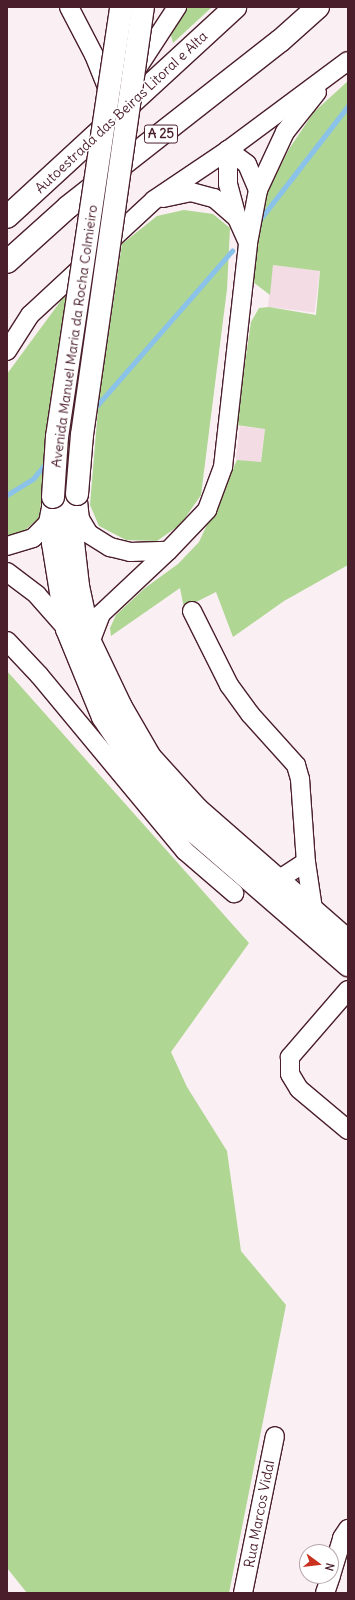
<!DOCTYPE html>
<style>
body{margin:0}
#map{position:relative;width:355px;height:1600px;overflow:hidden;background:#faeff3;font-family:Delius,sans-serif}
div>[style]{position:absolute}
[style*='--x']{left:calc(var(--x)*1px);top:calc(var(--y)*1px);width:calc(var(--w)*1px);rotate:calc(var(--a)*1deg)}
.built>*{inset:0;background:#f4dce5;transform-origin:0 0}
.green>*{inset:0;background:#afd693}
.stream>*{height:4.5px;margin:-2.25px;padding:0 2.25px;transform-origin:2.25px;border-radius:2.25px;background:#8ac2e9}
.roads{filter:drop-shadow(1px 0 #4a1f2b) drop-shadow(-1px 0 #4a1f2b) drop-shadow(0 1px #4a1f2b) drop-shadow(0 -1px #4a1f2b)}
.minor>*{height:18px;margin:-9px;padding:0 9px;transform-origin:9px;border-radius:9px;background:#fff}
.major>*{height:22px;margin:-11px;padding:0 11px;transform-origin:11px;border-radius:11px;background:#fff}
.highway>*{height:22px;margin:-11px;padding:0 11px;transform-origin:11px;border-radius:11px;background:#fff}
.bridges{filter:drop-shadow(1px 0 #4a1f2b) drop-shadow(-1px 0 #4a1f2b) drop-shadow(0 1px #4a1f2b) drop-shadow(0 -1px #4a1f2b)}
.major-bridge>*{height:22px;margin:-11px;padding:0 11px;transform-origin:11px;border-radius:11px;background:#fff}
span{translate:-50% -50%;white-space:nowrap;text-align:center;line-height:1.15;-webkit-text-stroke:3px #fff;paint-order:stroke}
.shield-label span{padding:1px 3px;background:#fff;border:1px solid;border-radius:3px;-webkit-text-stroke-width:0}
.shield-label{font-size:13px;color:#4a1f2b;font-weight:700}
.street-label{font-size:14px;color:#4a1f2b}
.frame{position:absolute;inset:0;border:8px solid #4a1f2b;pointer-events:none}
.north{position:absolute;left:299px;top:1544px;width:40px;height:40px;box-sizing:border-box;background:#fff;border:1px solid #b7a5aa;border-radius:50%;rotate:105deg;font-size:11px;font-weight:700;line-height:16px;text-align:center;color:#4a1f2b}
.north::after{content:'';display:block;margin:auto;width:14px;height:18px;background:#c8321e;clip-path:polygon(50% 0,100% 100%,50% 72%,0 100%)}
</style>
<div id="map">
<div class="built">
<div style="left:273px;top:265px;width:47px;height:42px;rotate:7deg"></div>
<div style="left:240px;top:426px;width:25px;height:34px;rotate:7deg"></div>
</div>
<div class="green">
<div style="clip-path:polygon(164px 7px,212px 7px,173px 43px)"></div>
<div style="clip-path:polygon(348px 81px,348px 565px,284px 601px,233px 637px,216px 592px,184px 608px,180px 588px,111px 636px,110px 628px,116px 615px,145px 588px,178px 564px,199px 542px,237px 460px,261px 462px,265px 429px,236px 425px,251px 322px,259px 308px,269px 307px,316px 315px,320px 271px,273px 265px,270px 295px,253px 282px,253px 243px,267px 193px,289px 149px,314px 112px)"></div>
<div style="clip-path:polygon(184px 210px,213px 214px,230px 228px,227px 289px,201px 495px,181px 524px,157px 541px,126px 540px,99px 526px,90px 505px,99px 397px,122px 244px,157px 216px)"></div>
<div style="clip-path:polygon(68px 291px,39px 518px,17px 537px,7px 538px,7px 374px)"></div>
<div style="clip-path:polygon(7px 671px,249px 943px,171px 1052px,187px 1087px,227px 1151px,241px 1251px,286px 1305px,229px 1593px,27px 1593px,7px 1568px)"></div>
</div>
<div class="stream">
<div style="--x:258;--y:222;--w:147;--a:-52.2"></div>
<div style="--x:94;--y:409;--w:210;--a:-48.9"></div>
<div style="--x:7;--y:495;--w:31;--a:-32"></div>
<div style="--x:33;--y:479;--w:22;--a:-51"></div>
</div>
<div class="roads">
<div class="minor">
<div style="--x:69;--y:7;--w:54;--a:62.5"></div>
<div style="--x:94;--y:55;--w:40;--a:68"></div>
<div style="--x:134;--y:73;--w:79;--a:-56.9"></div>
<div style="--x:228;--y:150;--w:34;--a:90"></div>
<div style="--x:228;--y:184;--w:35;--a:75"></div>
<div style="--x:237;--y:218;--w:27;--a:66"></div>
<div style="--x:258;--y:190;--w:64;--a:-65"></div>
<div style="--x:285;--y:132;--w:51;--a:-51.3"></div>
<div style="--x:163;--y:198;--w:29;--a:-12"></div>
<div style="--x:191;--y:192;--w:24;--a:15"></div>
<div style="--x:214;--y:198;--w:30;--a:41"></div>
<div style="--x:7;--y:351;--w:43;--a:-57.4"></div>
<div style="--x:30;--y:315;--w:169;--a:-42.8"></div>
<div style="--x:154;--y:200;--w:89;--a:-34"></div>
<div style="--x:228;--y:150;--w:149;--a:-36.6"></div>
<div style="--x:78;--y:501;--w:18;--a:84"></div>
<div style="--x:80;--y:519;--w:17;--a:59"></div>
<div style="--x:89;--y:534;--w:25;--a:32"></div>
<div style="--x:110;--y:547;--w:21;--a:14"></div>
<div style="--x:130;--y:552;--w:38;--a:-2"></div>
<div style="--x:168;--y:551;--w:92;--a:136.8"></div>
<div style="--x:101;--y:614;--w:30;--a:111"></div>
<div style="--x:7;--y:546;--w:27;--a:-17"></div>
<div style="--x:33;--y:538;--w:21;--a:-45"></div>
<div style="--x:48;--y:523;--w:16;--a:-79"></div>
<div style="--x:168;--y:551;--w:57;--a:-46.4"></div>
<div style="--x:207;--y:510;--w:46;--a:-69.6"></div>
<div style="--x:223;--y:467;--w:225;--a:-83.6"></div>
<div style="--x:248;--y:243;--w:54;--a:-79.3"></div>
<div style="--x:258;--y:190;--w:28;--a:-113"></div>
<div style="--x:247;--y:164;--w:24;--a:-144"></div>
<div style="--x:7;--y:572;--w:38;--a:37"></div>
<div style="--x:37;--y:595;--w:45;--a:48.6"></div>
<div style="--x:192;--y:611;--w:83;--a:63.4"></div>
<div style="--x:229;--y:685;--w:36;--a:54"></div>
<div style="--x:250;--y:714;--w:69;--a:48"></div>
<div style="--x:296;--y:765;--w:15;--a:74"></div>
<div style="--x:300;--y:779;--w:83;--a:85.9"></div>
<div style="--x:306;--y:862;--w:48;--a:81.5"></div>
<div style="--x:7;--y:641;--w:47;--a:46.7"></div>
<div style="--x:39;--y:675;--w:229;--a:50.3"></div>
<div style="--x:185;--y:851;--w:65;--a:40.6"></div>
<div style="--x:278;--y:880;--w:33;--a:-33"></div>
<div style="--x:348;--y:990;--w:89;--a:130.9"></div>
<div style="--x:290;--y:1057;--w:17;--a:90"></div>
<div style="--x:290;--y:1074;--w:17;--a:59"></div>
<div style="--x:299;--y:1089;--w:64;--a:39.9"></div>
<div style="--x:331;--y:1575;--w:39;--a:-73"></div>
<div style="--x:342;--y:1538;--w:11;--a:-56"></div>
<div style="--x:243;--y:1593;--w:160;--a:-78.5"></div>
<div style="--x:325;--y:1593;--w:18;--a:-71"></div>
</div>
<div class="major">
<div style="--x:77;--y:494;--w:13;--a:117"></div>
<div style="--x:71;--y:506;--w:36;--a:87"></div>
<div style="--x:73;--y:542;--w:44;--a:83.5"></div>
<div style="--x:78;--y:586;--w:57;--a:77.9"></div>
<div style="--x:90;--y:642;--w:72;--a:64.5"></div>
<div style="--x:121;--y:707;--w:58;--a:59.9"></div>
<div style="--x:150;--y:757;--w:70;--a:47.9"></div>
<div style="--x:197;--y:809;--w:201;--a:41.2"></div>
<div style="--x:53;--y:497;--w:46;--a:90"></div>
<div style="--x:53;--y:543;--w:87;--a:80.8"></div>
<div style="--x:67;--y:629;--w:95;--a:67.8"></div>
<div style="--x:103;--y:717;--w:59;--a:56"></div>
<div style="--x:136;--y:766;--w:75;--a:49.9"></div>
<div style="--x:184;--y:823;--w:217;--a:40.9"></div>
</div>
<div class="highway">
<div style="--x:7;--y:217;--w:310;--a:-42.6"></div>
<div style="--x:7;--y:262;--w:82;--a:-42"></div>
<div style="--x:68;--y:207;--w:269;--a:-38.1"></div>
<div style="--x:280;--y:41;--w:51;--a:-41.8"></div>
</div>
</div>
<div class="bridges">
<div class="major-bridge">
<div style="--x:77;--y:494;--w:59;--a:-85.2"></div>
<div style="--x:82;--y:435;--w:432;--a:-81.9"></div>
<div style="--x:53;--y:497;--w:60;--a:-86.2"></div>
<div style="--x:57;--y:437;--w:435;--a:-81.5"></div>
</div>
</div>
<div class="shield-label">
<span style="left:161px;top:134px">A 25</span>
</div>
<div class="street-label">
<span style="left:121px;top:112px;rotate:-43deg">Autoestrada das Beiras Litoral e Alta</span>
<span style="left:74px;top:336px;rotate:-82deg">Avenida Manuel Maria da Rocha Colmieiro</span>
<span style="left:259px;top:1514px;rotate:-79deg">Rua Marcos Vidal</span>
</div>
<div class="frame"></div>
<div class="north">N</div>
</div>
